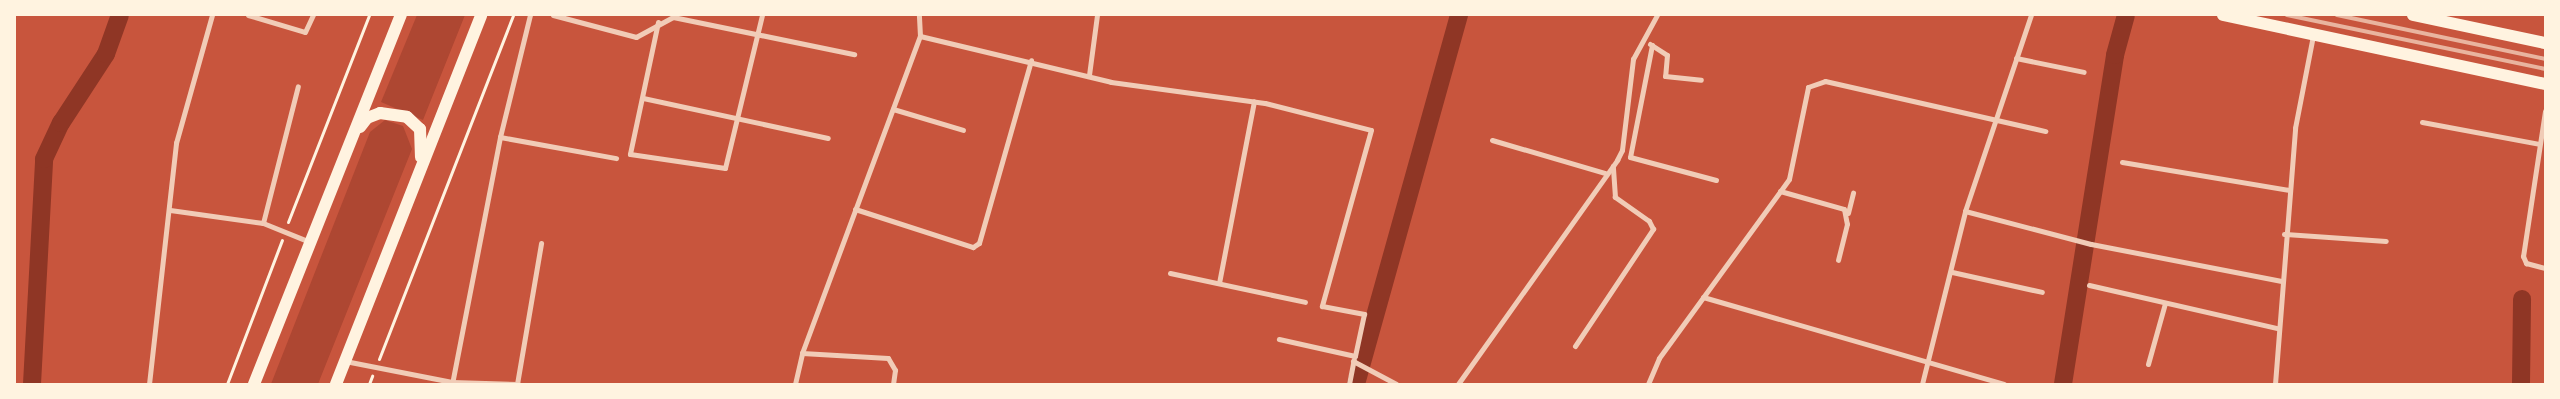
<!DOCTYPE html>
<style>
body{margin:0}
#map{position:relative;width:2560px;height:399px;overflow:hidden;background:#c8553d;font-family:"Noto Serif",serif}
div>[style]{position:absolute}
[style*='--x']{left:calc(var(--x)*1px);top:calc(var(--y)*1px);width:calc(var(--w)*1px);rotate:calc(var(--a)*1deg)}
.green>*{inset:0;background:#ae4732}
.canal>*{height:18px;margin:-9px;padding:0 9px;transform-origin:9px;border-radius:9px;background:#8f3625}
.path>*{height:3px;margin:-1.5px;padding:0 1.5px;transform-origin:1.5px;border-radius:1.5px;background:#fff3e0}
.minor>*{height:5px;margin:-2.5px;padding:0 2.5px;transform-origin:2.5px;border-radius:2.5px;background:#f1ccb7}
.primary>*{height:12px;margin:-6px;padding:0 6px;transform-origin:6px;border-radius:6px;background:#fff3e0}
.rail>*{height:4px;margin:-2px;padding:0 2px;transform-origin:2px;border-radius:2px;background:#e9b49f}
span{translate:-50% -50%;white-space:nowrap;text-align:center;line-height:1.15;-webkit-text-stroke:5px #fff3e0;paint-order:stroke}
.frame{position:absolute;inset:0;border:16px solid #fff3e0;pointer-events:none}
</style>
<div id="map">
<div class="green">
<div style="clip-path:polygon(417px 15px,465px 15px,423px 120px,381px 102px)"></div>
<div style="clip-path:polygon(385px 120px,403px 126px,412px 149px,318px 384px,271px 384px,370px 132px)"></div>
</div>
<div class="canal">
<div style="--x:32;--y:384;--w:225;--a:-86.9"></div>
<div style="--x:44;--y:159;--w:40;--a:-65"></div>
<div style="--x:61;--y:123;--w:82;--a:-56.9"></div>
<div style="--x:106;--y:54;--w:41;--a:-70.3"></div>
<div style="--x:1356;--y:384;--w:383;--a:-74.4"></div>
<div style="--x:2063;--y:384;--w:333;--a:-81"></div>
<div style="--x:2115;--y:55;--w:41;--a:-74.6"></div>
<div style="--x:2521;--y:384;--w:85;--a:-89.3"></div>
</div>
<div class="path">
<div style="--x:288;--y:222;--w:222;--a:-68.6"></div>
<div style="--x:379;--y:359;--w:369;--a:-68.7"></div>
<div style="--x:227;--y:384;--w:154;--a:-69.1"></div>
<div style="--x:369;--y:384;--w:9;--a:-69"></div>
</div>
<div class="minor">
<div style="--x:248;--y:15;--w:59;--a:16.6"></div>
<div style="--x:305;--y:32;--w:19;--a:-65"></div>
<div style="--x:553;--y:15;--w:86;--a:14.8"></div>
<div style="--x:636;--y:37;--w:42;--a:-28.4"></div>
<div style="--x:673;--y:17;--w:185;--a:11.6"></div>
<div style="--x:658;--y:22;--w:135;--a:102"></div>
<div style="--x:630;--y:154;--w:96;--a:8.4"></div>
<div style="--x:725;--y:168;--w:157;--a:-76.4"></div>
<div style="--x:920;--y:36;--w:196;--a:13.5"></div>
<div style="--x:1111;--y:82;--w:155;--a:7.8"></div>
<div style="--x:1265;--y:103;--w:109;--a:14.3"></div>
<div style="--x:1371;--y:130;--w:183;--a:105.6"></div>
<div style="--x:1322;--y:306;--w:43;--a:10.8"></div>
<div style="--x:1364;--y:314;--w:43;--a:102.1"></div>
<div style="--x:1355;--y:356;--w:78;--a:-167.4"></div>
<div style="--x:1650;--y:44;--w:20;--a:33"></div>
<div style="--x:1667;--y:55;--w:21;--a:95"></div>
<div style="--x:1665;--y:76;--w:36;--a:6"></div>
<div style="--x:1652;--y:45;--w:114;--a:101.1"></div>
<div style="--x:1630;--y:157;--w:89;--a:15"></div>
<div style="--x:2016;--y:58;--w:69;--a:11.6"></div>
<div style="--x:1089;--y:75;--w:61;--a:-82.4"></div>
<div style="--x:643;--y:98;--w:189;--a:12.2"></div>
<div style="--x:893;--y:109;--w:73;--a:16.7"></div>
<div style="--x:2545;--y:111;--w:147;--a:98.6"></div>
<div style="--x:2523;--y:256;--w:8;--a:67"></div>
<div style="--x:2526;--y:263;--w:20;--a:15"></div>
<div style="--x:2422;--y:122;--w:119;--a:10.6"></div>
<div style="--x:500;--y:137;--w:118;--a:10.3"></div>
<div style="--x:1492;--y:140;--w:118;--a:16.3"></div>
<div style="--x:2122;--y:162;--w:169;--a:9.5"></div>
<div style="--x:1780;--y:191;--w:66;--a:15.7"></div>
<div style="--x:1844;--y:209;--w:15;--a:79"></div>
<div style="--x:1847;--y:224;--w:37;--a:104"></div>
<div style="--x:855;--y:209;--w:124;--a:17.9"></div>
<div style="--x:973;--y:247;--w:7;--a:-34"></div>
<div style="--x:979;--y:243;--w:190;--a:-74.1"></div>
<div style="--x:170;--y:210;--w:94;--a:8"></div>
<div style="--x:263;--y:223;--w:51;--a:22"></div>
<div style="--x:1965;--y:211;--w:130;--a:14.7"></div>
<div style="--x:2091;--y:244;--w:194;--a:11"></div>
<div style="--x:1848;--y:213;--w:21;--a:-76"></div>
<div style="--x:263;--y:223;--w:141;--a:-75.7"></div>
<div style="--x:2284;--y:234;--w:102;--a:3.9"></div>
<div style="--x:1952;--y:272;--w:92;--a:12.5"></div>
<div style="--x:1170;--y:273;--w:138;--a:12.1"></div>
<div style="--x:1219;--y:283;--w:185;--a:-79.1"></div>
<div style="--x:2089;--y:285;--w:193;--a:12.9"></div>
<div style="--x:1703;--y:297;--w:313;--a:16.1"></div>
<div style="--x:1575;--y:346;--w:141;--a:-56.3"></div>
<div style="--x:1653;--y:229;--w:9;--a:-117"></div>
<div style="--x:1649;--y:221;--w:42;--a:-144.8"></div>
<div style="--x:1615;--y:197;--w:31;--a:-94"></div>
<div style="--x:802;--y:353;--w:86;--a:3.3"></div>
<div style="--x:888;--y:358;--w:14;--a:60"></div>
<div style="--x:895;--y:370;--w:14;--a:98"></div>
<div style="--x:345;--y:361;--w:109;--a:11.1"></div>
<div style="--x:452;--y:382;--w:66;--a:1.7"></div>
<div style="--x:1353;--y:361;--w:49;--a:28.1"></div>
<div style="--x:2148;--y:364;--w:63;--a:-74.4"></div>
<div style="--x:149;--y:384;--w:243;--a:-83.6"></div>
<div style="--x:176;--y:143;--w:133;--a:-74.3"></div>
<div style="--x:452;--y:384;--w:252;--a:-79"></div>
<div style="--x:500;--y:137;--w:126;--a:-76.2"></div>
<div style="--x:517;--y:384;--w:143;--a:-80.3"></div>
<div style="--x:795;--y:384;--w:32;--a:-77"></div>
<div style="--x:802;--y:353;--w:338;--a:-69.6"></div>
<div style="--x:920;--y:36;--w:21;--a:-93"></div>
<div style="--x:1349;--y:384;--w:25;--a:-79"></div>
<div style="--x:1458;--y:384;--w:275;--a:-54.6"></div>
<div style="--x:1617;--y:160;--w:11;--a:-63"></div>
<div style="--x:1622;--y:150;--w:92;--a:-83.1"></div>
<div style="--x:1633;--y:59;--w:50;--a:-61.4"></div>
<div style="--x:1648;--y:384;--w:28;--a:-67"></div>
<div style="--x:1659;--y:358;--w:221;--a:-54"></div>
<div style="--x:1789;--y:179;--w:94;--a:-78.3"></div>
<div style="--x:1808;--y:87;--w:18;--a:-19"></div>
<div style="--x:1825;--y:81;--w:226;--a:12.8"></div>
<div style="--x:1922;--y:384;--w:178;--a:-76"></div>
<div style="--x:1965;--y:211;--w:207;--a:-71.4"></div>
<div style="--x:2275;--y:384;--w:257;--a:-85.5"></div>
<div style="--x:2295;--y:128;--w:95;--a:-79"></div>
</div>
<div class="primary">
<div style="--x:2223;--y:15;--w:329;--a:12.1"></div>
<div style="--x:2413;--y:15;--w:135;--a:12"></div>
<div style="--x:360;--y:127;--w:11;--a:-52"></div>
<div style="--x:367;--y:118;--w:14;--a:-21"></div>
<div style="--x:380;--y:113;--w:27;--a:8"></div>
<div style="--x:407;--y:117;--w:18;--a:43"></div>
<div style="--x:420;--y:129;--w:28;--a:88"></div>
<div style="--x:254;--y:384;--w:397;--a:-68.3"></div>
<div style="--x:336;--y:384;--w:396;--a:-68.5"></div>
</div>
<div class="rail">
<div style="--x:2287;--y:15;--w:264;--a:11.8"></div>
<div style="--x:2337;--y:15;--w:213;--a:11.9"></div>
</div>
<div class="frame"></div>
</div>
